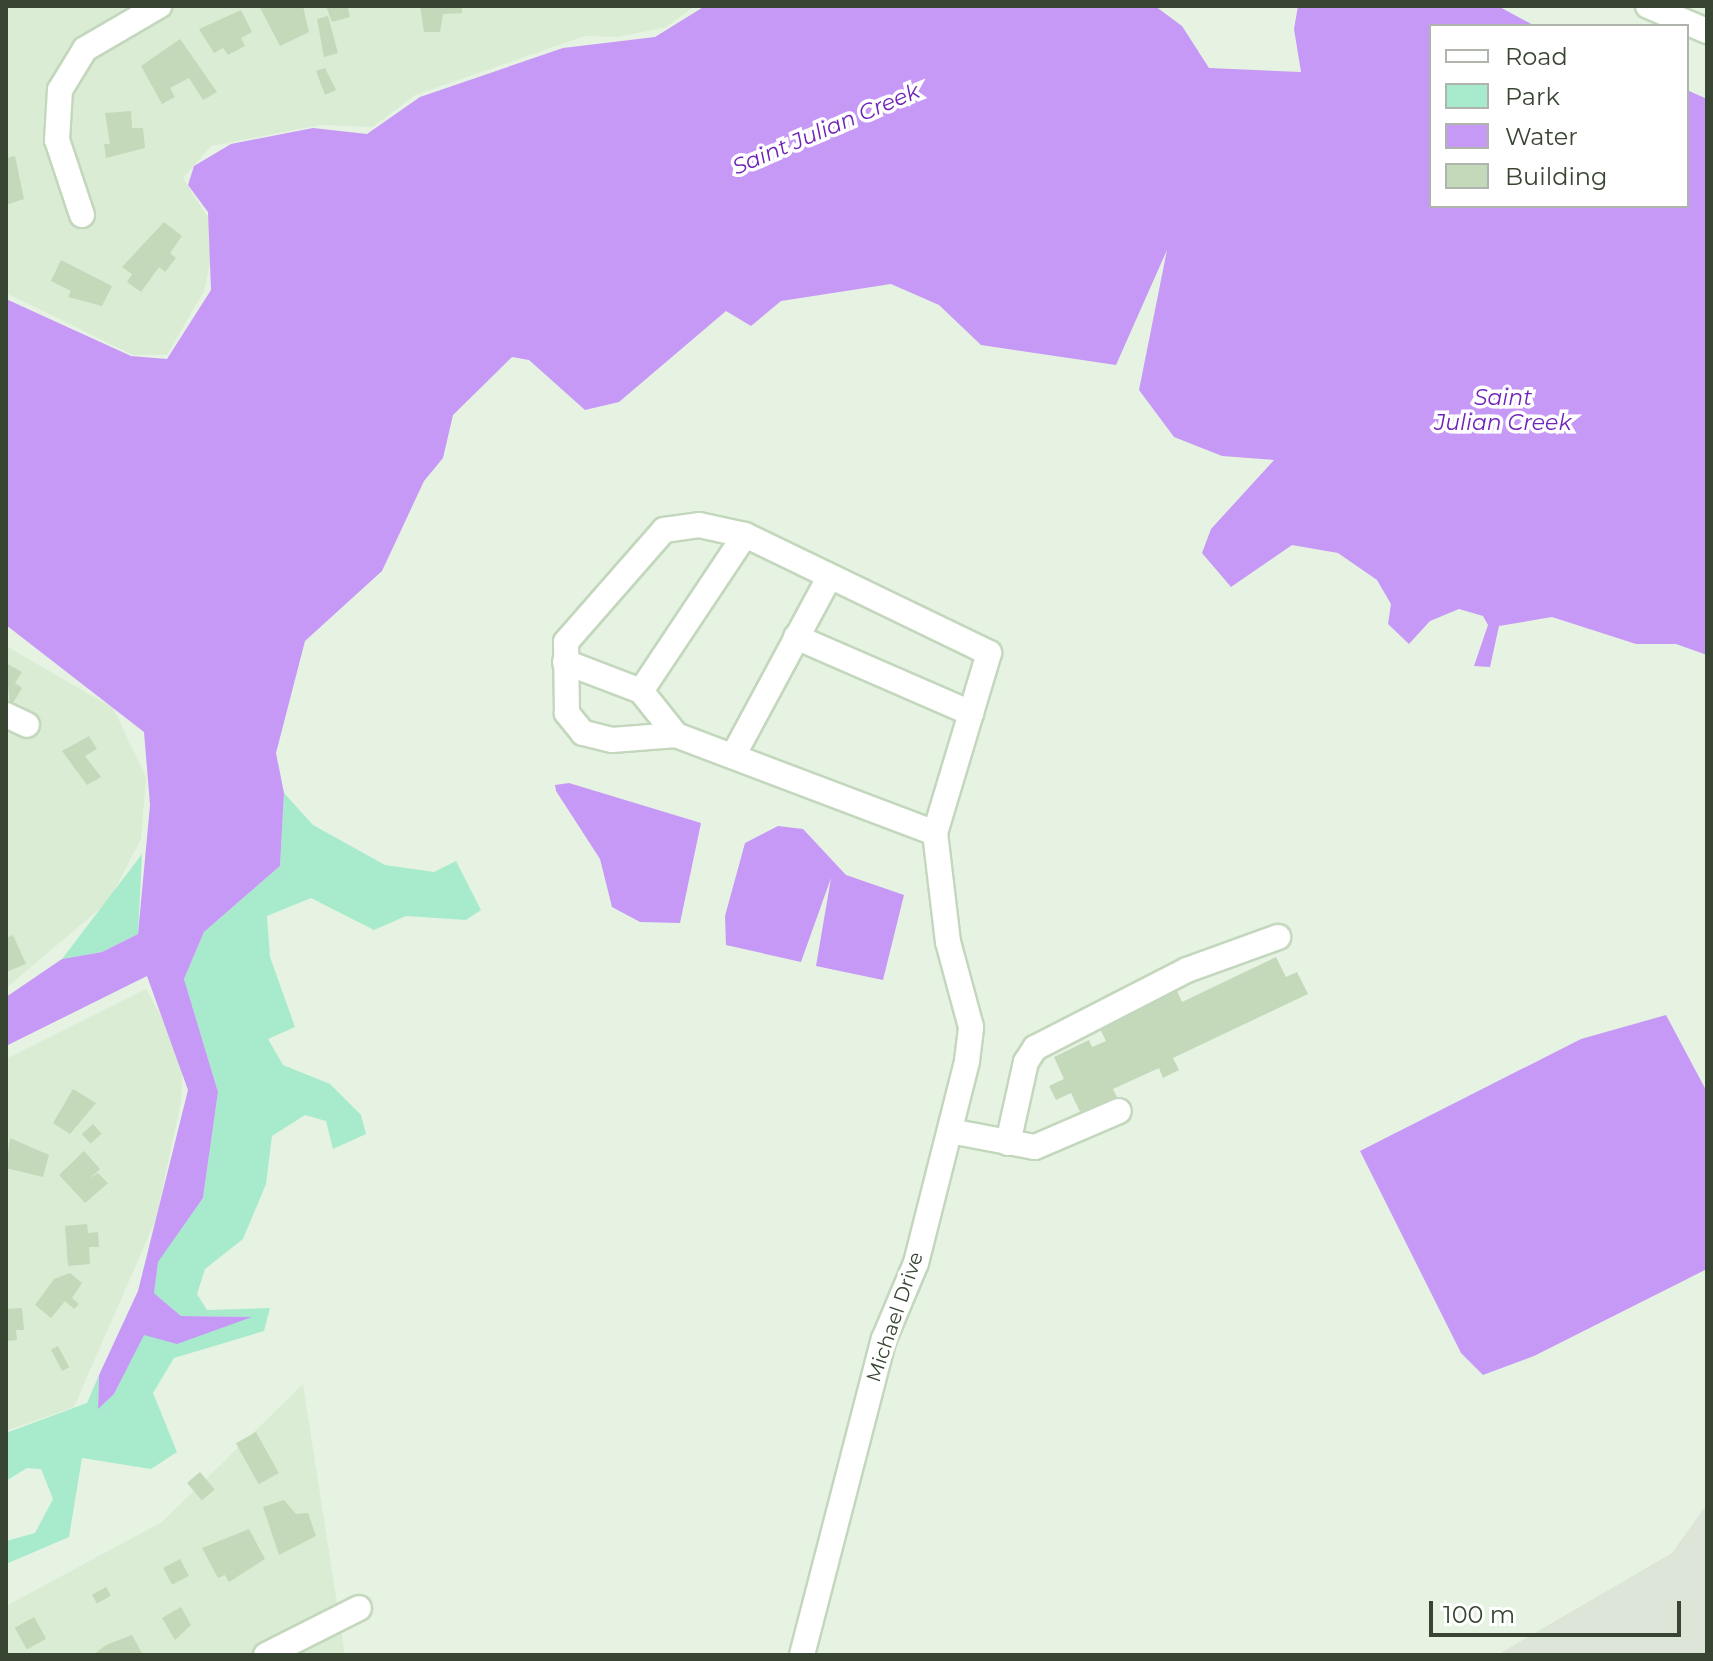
<!DOCTYPE html>
<style>
body{margin:0}
#map{position:relative;width:1713px;height:1661px;overflow:hidden;background:#e6f3e3;font-family:Montserrat,sans-serif}
div>[style]{position:absolute}
[style*='--x']{left:calc(var(--x)*1px);top:calc(var(--y)*1px);width:calc(var(--w)*1px);rotate:calc(var(--a)*1deg)}
.residential>*{inset:0;background:#daecd4}
.industrial>*{inset:0;background:#dde5d8}
.green>*{inset:0;background:#a7ebcc}
.water>*{inset:0;background:#c799f6}
.building>*{inset:0;background:#c4d9ba;transform-origin:0 0}
.roads{filter:drop-shadow(2px 0 #c3d7bc) drop-shadow(-2px 0 #c3d7bc) drop-shadow(0 2px #c3d7bc) drop-shadow(0 -2px #c3d7bc)}
.minor>*{height:24px;margin:-12px;padding:0 12px;transform-origin:12px;border-radius:12px;background:#fff}
span{translate:-50% -50%;white-space:nowrap;text-align:center;line-height:1.15;-webkit-text-stroke:7px #fff;paint-order:stroke}
.street-label{font-size:20px;color:#384533}
.water-label{font-size:22px;color:#6f23b9;font-style:italic}
.frame{position:absolute;inset:0;border:8px solid #384533;pointer-events:none}
.legend{position:absolute;left:1429px;top:24px;width:260px;height:184px;box-sizing:border-box;background:#fff;border:2px solid #afb5ad;margin:0;padding:10px 14px;list-style:none;font-size:24px;color:#384533}
.legend li{display:flex;align-items:center;gap:16px;height:40px}
.legend b{width:40px;border:2px solid #afb5ad}
.scale{position:absolute;left:1429px;top:1601px;width:252px;height:36px;box-sizing:border-box;border:4px solid #384533;border-top:0;padding-left:10px;font-size:24px;line-height:28px;white-space:nowrap;color:#384533;-webkit-text-stroke:6px #fff;paint-order:stroke}
</style>
<div id="map">
<div class="residential">
<div style="clip-path:polygon(6px 6px,695px 6px,666px 27px,618px 37px,585px 36px,415px 95px,373px 127px,320px 125px,211px 146px,183px 178px,217px 232px,204px 291px,167px 355px,133px 355px,6px 293px)"></div>
<div style="clip-path:polygon(6px 646px,113px 708px,146px 777px,141px 839px,109px 901px,6px 988px)"></div>
<div style="clip-path:polygon(146px 989px,183px 1055px,181px 1102px,156px 1219px,74px 1407px,6px 1431px,6px 1059px)"></div>
<div style="clip-path:polygon(303px 1384px,345px 1655px,6px 1655px,6px 1606px,162px 1522px)"></div>
</div>
<div class="industrial">
<div style="clip-path:polygon(1707px 1504px,1707px 1655px,1497px 1655px,1672px 1553px)"></div>
</div>
<div class="green">
<div style="clip-path:polygon(284px 793px,313px 825px,385px 865px,434px 872px,456px 861px,481px 910px,466px 920px,406px 916px,374px 930px,311px 898px,267px 916px,270px 957px,295px 1027px,268px 1039px,283px 1065px,330px 1084px,361px 1115px,366px 1134px,333px 1149px,326px 1121px,305px 1115px,272px 1136px,266px 1184px,243px 1239px,205px 1269px,197px 1294px,207px 1310px,270px 1308px,264px 1331px,174px 1358px,153px 1393px,177px 1452px,151px 1469px,82px 1458px,69px 1537px,6px 1564px,6px 1541px,35px 1533px,53px 1499px,41px 1469px,27px 1468px,6px 1481px,6px 1433px,87px 1403px,99px 1375px,98px 1407px,114px 1394px,144px 1334px,248px 1317px,181px 1316px,154px 1293px,157px 1262px,203px 1198px,218px 1092px,184px 979px,204px 932px,280px 866px)"></div>
<div style="clip-path:polygon(142px 854px,138px 934px,102px 952px,62px 959px)"></div>
</div>
<div class="water">
<div style="clip-path:polygon(705px 6px,1155px 6px,1182px 26px,1209px 68px,1301px 72px,1294px 29px,1298px 6px,1498px 6px,1535px 26px,1431px 26px,1431px 206px,1687px 206px,1687px 90px,1707px 99px,1707px 655px,1676px 644px,1636px 644px,1552px 617px,1499px 626px,1490px 667px,1474px 666px,1488px 625px,1483px 616px,1459px 609px,1430px 621px,1409px 644px,1388px 624px,1391px 604px,1377px 580px,1338px 553px,1292px 545px,1231px 587px,1202px 553px,1211px 529px,1274px 460px,1222px 456px,1174px 437px,1139px 390px,1167px 250px,1116px 365px,981px 345px,939px 305px,891px 284px,781px 301px,751px 326px,726px 311px,619px 402px,585px 410px,529px 360px,512px 357px,453px 415px,443px 458px,424px 481px,382px 571px,305px 641px,276px 753px,284px 793px,280px 866px,204px 932px,184px 979px,218px 1092px,203px 1198px,158px 1262px,154px 1293px,181px 1316px,252px 1317px,177px 1344px,144px 1335px,114px 1394px,98px 1409px,99px 1375px,138px 1291px,188px 1090px,147px 976px,6px 1046px,6px 997px,62px 959px,102px 952px,138px 934px,150px 805px,144px 732px,6px 625px,6px 299px,131px 356px,167px 359px,211px 290px,208px 212px,188px 185px,194px 166px,231px 144px,313px 128px,367px 134px,420px 97px,563px 48px,655px 37px)"></div>
<div style="clip-path:polygon(569px 783px,701px 823px,680px 923px,640px 922px,612px 907px,600px 859px,556px 791px,555px 785px)"></div>
<div style="clip-path:polygon(778px 826px,803px 829px,846px 875px,904px 895px,883px 980px,816px 966px,831px 878px,801px 962px,726px 945px,725px 916px,745px 843px)"></div>
<div style="clip-path:polygon(1666px 1015px,1707px 1092px,1707px 1269px,1534px 1356px,1483px 1375px,1461px 1353px,1360px 1151px,1581px 1039px)"></div>
</div>
<div class="building">
<div style="clip-path:polygon(259px 6px,303px 6px,309px 32px,280px 46px)"></div>
<div style="clip-path:polygon(326px 6px,353px 6px,353px 7px,348px 8px,350px 17px,332px 22px)"></div>
<div style="clip-path:polygon(420px 6px,462px 6px,462px 13px,443px 14px,440px 32px,424px 32px)"></div>
<div style="clip-path:polygon(241px 10px,252px 32px,241px 38px,245px 46px,228px 55px,223px 48px,214px 53px,199px 29px)"></div>
<div style="clip-path:polygon(328px 16px,338px 53px,324px 57px,317px 19px)"></div>
<div style="clip-path:polygon(180px 39px,217px 92px,203px 100px,189px 78px,170px 88px,175px 97px,162px 104px,141px 66px)"></div>
<div style="clip-path:polygon(325px 68px,336px 90px,325px 95px,316px 71px)"></div>
<div style="clip-path:polygon(131px 111px,132px 128px,143px 128px,145px 148px,106px 158px,104px 144px,110px 144px,105px 113px)"></div>
<div style="clip-path:polygon(15px 156px,24px 199px,6px 205px,6px 158px)"></div>
<div style="clip-path:polygon(164px 222px,182px 236px,170px 253px,176px 258px,165px 272px,159px 267px,141px 292px,127px 282px,132px 274px,122px 267px)"></div>
<div style="clip-path:polygon(61px 260px,112px 286px,102px 306px,68px 297px,71px 291px,51px 281px)"></div>
<div style="clip-path:polygon(6px 663px,22px 672px,15px 683px,22px 688px,10px 708px)"></div>
<div style="clip-path:polygon(89px 736px,97px 749px,85px 756px,101px 777px,87px 785px,62px 751px)"></div>
<div style="clip-path:polygon(13px 935px,26px 964px,6px 972px,6px 938px)"></div>
<div style="clip-path:polygon(1276px 957px,1286px 977px,1297px 972px,1308px 994px,1173px 1058px,1179px 1070px,1163px 1078px,1159px 1068px,1113px 1089px,1117px 1097px,1081px 1114px,1071px 1093px,1056px 1100px,1049px 1086px,1064px 1079px,1054px 1057px,1089px 1040px,1092px 1047px,1106px 1041px,1097px 1023px,1175px 986px,1182px 1002px)"></div>
<div style="clip-path:polygon(73px 1089px,96px 1103px,70px 1134px,53px 1123px)"></div>
<div style="left:93px;top:1124px;width:13px;height:15px;rotate:48deg"></div>
<div style="clip-path:polygon(10px 1138px,49px 1155px,43px 1177px,6px 1168px)"></div>
<div style="clip-path:polygon(84px 1151px,100px 1169px,90px 1178px,98px 1173px,108px 1183px,85px 1203px,59px 1175px)"></div>
<div style="clip-path:polygon(87px 1224px,88px 1233px,98px 1232px,99px 1247px,89px 1247px,90px 1264px,68px 1266px,65px 1226px)"></div>
<div style="clip-path:polygon(70px 1273px,82px 1283px,72px 1298px,79px 1304px,74px 1309px,65px 1301px,51px 1318px,35px 1305px,54px 1279px)"></div>
<div style="clip-path:polygon(22px 1308px,24px 1330px,16px 1330px,17px 1340px,6px 1341px,6px 1309px)"></div>
<div style="left:58px;top:1346px;width:24px;height:8px;rotate:62deg"></div>
<div style="left:256px;top:1432px;width:47px;height:23px;rotate:61deg"></div>
<div style="left:200px;top:1472px;width:23px;height:17px;rotate:50deg"></div>
<div style="clip-path:polygon(284px 1500px,296px 1514px,308px 1513px,316px 1536px,279px 1555px,263px 1507px)"></div>
<div style="clip-path:polygon(249px 1529px,265px 1559px,229px 1582px,225px 1575px,218px 1578px,202px 1548px)"></div>
<div style="left:180px;top:1559px;width:19px;height:19px;rotate:62deg"></div>
<div style="left:106px;top:1587px;width:10px;height:16px;rotate:61deg"></div>
<div style="clip-path:polygon(181px 1607px,191px 1625px,175px 1640px,162px 1618px)"></div>
<div style="left:34px;top:1617px;width:25px;height:22px;rotate:61deg"></div>
<div style="clip-path:polygon(132px 1635px,143px 1655px,93px 1655px,106px 1645px)"></div>
</div>
<div class="roads">
<div class="minor">
<div style="--x:1648;--y:6;--w:64;--a:23"></div>
<div style="--x:82;--y:215;--w:79;--a:-108.4"></div>
<div style="--x:57;--y:140;--w:50;--a:-86.6"></div>
<div style="--x:60;--y:90;--w:48;--a:-58.6"></div>
<div style="--x:85;--y:49;--w:86;--a:-30.2"></div>
<div style="--x:796;--y:637;--w:191;--a:23.5"></div>
<div style="--x:565;--y:662;--w:81;--a:20.9"></div>
<div style="--x:641;--y:691;--w:56;--a:51.5"></div>
<div style="--x:641;--y:691;--w:187;--a:-56.3"></div>
<div style="--x:6;--y:715;--w:23;--a:25"></div>
<div style="--x:733;--y:756;--w:204;--a:-61.7"></div>
<div style="--x:950;--y:1131;--w:86;--a:10.7"></div>
<div style="--x:1035;--y:1147;--w:91;--a:-23.2"></div>
<div style="--x:1008;--y:1143;--w:83;--a:-77.5"></div>
<div style="--x:1026;--y:1062;--w:17;--a:-57"></div>
<div style="--x:1035;--y:1048;--w:171;--a:-27.2"></div>
<div style="--x:1187;--y:970;--w:97;--a:-19.9"></div>
<div style="--x:266;--y:1655;--w:104;--a:-26.8"></div>
<div style="--x:802;--y:1655;--w:326;--a:-75.5"></div>
<div style="--x:884;--y:1339;--w:82;--a:-67.2"></div>
<div style="--x:916;--y:1263;--w:208;--a:-75.8"></div>
<div style="--x:967;--y:1061;--w:34;--a:-83"></div>
<div style="--x:971;--y:1027;--w:88;--a:-105.1"></div>
<div style="--x:948;--y:942;--w:110;--a:-96.8"></div>
<div style="--x:935;--y:833;--w:277;--a:-159.3"></div>
<div style="--x:676;--y:735;--w:64;--a:175.5"></div>
<div style="--x:612;--y:740;--w:30;--a:-166"></div>
<div style="--x:583;--y:733;--w:26;--a:-129"></div>
<div style="--x:567;--y:713;--w:71;--a:-90.8"></div>
<div style="--x:566;--y:642;--w:149;--a:-48.8"></div>
<div style="--x:664;--y:530;--w:35;--a:-8"></div>
<div style="--x:699;--y:525;--w:47;--a:12.3"></div>
<div style="--x:745;--y:535;--w:271;--a:25.8"></div>
<div style="--x:989;--y:653;--w:188;--a:106.7"></div>
</div>
</div>
<div class="street-label">
<span style="left:895px;top:1317px;rotate:-71deg">Michael Drive</span>
</div>
<div class="water-label">
<span style="left:826px;top:129px;rotate:-23deg">Saint Julian Creek</span>
<span style="left:1503px;top:410px">Saint<br>Julian Creek</span>
</div>
<div class="frame"></div>
<ul class="legend">
<li><b style="height:10px;background:#fff"></b>Road</li>
<li><b style="height:22px;background:#a7ebcc"></b>Park</li>
<li><b style="height:22px;background:#c799f6"></b>Water</li>
<li><b style="height:22px;background:#c4d9ba"></b>Building</li>
</ul>
<div class="scale">100 m</div>
</div>
